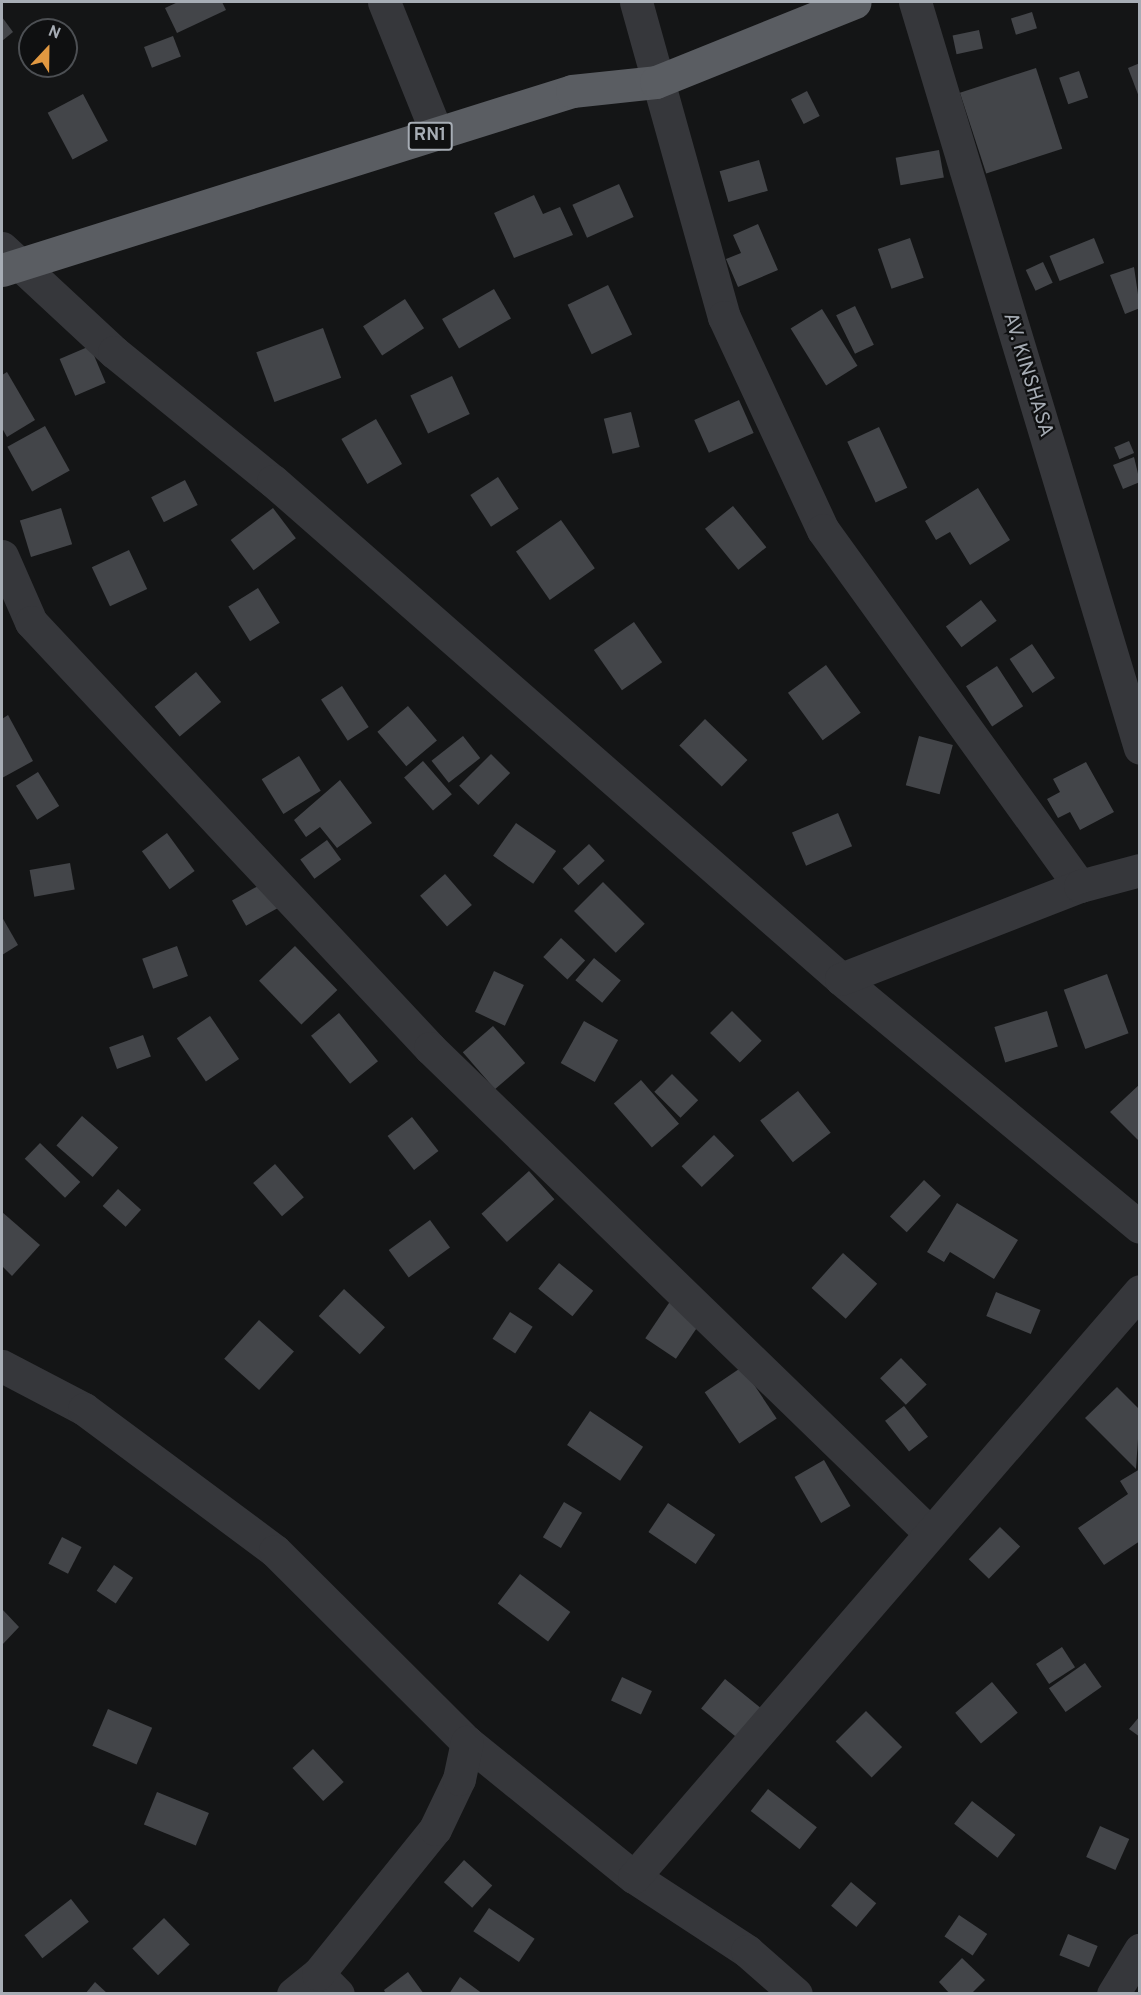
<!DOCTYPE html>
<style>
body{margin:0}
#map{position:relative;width:1141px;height:1995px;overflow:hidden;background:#141516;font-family:Overpass,sans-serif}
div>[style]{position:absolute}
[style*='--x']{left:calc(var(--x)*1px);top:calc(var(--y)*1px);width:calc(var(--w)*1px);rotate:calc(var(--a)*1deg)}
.building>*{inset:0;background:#434549;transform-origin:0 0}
.minor>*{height:33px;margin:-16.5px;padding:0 16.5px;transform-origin:16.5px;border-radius:16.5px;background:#36373b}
.trunk>*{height:33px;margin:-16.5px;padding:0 16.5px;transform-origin:16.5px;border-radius:16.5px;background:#5a5d62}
span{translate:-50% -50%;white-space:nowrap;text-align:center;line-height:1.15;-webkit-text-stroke:4.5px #0f1011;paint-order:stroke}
.shield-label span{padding:2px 4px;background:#0f1011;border:2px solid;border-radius:4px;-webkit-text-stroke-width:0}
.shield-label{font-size:18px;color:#a7adb5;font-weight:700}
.street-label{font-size:20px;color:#a7adb5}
.frame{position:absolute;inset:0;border:3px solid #a7adb5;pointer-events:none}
.north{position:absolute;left:18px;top:18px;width:60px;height:60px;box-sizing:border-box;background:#0f1011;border:2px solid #4c4f53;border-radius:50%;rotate:22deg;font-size:16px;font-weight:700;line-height:24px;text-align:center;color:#a7adb5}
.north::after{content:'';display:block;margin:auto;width:21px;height:27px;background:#e19841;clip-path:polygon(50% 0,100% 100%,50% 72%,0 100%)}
</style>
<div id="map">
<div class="building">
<div style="clip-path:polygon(178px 2px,222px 2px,226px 10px,177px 33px,165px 8px)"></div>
<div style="left:1032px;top:12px;width:17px;height:22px;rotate:73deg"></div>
<div style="clip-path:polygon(2px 17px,13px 32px,2px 41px)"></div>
<div style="left:979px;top:30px;width:19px;height:27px;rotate:78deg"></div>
<div style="left:173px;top:36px;width:22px;height:31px;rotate:69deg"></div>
<div style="clip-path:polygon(1140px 63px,1140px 97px,1139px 97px,1128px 68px)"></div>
<div style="left:1036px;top:68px;width:85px;height:80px;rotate:72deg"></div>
<div style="left:1079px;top:71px;width:28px;height:21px;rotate:71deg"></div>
<div style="left:807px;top:91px;width:28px;height:18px;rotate:63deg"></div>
<div style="left:83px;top:94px;width:53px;height:40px;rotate:62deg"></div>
<div style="left:939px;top:150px;width:28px;height:44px;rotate:80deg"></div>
<div style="left:759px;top:160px;width:32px;height:41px;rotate:74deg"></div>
<div style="left:619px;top:184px;width:36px;height:51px;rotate:66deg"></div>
<div style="clip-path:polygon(534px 195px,543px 214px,560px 207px,573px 235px,514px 258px,494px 213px)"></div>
<div style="clip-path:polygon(758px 224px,778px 270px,738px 287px,726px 259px,741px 253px,733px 235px)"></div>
<div style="left:910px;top:238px;width:42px;height:34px;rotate:71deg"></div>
<div style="left:1094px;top:238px;width:27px;height:48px;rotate:68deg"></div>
<div style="left:1043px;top:262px;width:23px;height:19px;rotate:65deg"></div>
<div style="clip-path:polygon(1134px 267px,1140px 308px,1125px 314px,1110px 275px)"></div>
<div style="left:608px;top:285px;width:55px;height:45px;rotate:64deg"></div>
<div style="left:494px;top:289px;width:34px;height:60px;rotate:60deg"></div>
<div style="left:405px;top:299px;width:35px;height:50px;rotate:57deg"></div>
<div style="left:855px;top:306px;width:43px;height:21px;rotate:64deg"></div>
<div style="left:822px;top:309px;width:67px;height:37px;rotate:58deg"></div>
<div style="left:323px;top:328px;width:53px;height:71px;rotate:70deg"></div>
<div style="left:90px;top:346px;width:40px;height:33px;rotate:67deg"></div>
<div style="clip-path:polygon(7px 372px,35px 420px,7px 437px,2px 428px,2px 375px)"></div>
<div style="left:452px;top:376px;width:42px;height:46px;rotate:65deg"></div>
<div style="left:739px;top:400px;width:36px;height:49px;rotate:66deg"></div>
<div style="left:631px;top:412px;width:36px;height:28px;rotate:76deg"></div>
<div style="left:376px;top:419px;width:52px;height:40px;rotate:60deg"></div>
<div style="left:45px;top:426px;width:51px;height:43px;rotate:61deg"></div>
<div style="left:879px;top:427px;width:67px;height:35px;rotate:65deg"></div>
<div style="left:1129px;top:441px;width:13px;height:16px;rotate:67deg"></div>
<div style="clip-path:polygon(1134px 457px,1140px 482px,1123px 489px,1113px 465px)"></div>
<div style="left:498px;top:477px;width:38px;height:33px;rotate:57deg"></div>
<div style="left:185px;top:480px;width:28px;height:38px;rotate:63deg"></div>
<div style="clip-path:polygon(978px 488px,1010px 540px,970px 565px,950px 532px,936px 540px,925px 521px)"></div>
<div style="left:733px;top:506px;width:53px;height:36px;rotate:51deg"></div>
<div style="left:61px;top:508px;width:38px;height:43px;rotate:73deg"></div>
<div style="left:273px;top:508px;width:38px;height:53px;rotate:53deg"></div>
<div style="left:561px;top:520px;width:59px;height:55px;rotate:55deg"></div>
<div style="left:129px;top:550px;width:43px;height:41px;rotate:65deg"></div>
<div style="left:258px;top:588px;width:41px;height:35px;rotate:58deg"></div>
<div style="left:981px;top:600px;width:26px;height:44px;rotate:53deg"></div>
<div style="left:634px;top:622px;width:49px;height:49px;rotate:55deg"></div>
<div style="left:1032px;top:644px;width:41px;height:27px;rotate:56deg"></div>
<div style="left:826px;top:665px;width:59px;height:47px;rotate:54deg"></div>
<div style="left:997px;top:666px;width:48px;height:37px;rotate:57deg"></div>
<div style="left:196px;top:672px;width:39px;height:54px;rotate:50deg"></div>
<div style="left:342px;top:686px;width:49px;height:25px;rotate:57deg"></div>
<div style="left:408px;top:706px;width:45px;height:40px;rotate:50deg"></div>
<div style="clip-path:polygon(8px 715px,33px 761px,2px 778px,2px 719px)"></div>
<div style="left:705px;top:719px;width:59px;height:37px;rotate:44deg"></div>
<div style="left:463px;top:736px;width:28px;height:40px;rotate:52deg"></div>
<div style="left:919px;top:736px;width:35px;height:51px;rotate:15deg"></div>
<div style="left:491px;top:754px;width:27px;height:45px;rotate:45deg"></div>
<div style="left:299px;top:756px;width:41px;height:44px;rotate:58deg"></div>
<div style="left:423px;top:761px;width:44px;height:25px;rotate:49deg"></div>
<div style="clip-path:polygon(1086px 762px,1114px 812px,1080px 830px,1070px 812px,1058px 818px,1047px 799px,1060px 792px,1053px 779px)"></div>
<div style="left:38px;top:772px;width:40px;height:26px;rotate:58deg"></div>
<div style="clip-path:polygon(340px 780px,372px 823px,337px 848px,320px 827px,306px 837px,294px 820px)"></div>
<div style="left:838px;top:813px;width:36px;height:50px;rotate:67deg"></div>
<div style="left:516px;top:823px;width:49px;height:40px;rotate:35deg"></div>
<div style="left:167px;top:833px;width:47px;height:31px;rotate:54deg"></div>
<div style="left:327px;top:840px;width:24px;height:33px;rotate:54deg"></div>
<div style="left:589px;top:844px;width:23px;height:36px;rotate:47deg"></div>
<div style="left:70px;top:863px;width:27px;height:41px;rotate:80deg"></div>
<div style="left:445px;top:874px;width:41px;height:33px;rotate:49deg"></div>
<div style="left:267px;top:881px;width:29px;height:40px;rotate:61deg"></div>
<div style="left:603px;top:882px;width:59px;height:41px;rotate:45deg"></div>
<div style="clip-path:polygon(2px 917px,18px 945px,2px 955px)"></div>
<div style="left:561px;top:938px;width:33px;height:26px;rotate:43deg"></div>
<div style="left:177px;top:946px;width:32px;height:37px;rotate:70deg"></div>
<div style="left:295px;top:946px;width:61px;height:50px;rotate:46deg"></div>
<div style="left:594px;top:958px;width:35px;height:29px;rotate:40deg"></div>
<div style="left:494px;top:971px;width:33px;height:45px;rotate:25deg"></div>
<div style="left:1107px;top:974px;width:63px;height:46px;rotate:70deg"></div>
<div style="left:732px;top:1011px;width:42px;height:31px;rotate:45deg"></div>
<div style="left:1047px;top:1011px;width:37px;height:55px;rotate:73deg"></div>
<div style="left:339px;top:1013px;width:62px;height:36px;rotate:51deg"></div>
<div style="left:210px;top:1016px;width:52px;height:40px;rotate:56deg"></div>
<div style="left:584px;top:1021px;width:39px;height:48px;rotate:29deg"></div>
<div style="left:493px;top:1026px;width:49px;height:40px;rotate:49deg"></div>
<div style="left:143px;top:1035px;width:23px;height:36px;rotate:70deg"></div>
<div style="left:672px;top:1074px;width:37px;height:25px;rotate:45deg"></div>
<div style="left:641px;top:1080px;width:58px;height:36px;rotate:49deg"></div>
<div style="clip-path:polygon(1140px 1084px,1140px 1142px,1110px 1112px)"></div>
<div style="left:798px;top:1091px;width:53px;height:48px;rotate:52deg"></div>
<div style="left:82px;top:1116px;width:48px;height:39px;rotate:41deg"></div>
<div style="left:412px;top:1117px;width:43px;height:31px;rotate:52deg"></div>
<div style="left:714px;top:1135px;width:29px;height:45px;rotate:46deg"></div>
<div style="left:40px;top:1143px;width:56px;height:22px;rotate:44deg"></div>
<div style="left:275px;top:1164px;width:44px;height:29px;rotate:49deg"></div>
<div style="left:529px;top:1171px;width:38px;height:64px;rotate:48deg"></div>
<div style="left:924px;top:1180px;width:23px;height:50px;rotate:43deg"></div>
<div style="left:118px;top:1189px;width:31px;height:23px;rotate:42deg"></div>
<div style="clip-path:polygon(957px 1203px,1018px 1240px,994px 1279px,950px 1252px,944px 1262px,927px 1252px)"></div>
<div style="clip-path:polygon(2px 1212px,40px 1245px,12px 1276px,2px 1266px)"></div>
<div style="left:430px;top:1220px;width:34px;height:51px;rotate:54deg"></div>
<div style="left:843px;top:1253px;width:46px;height:47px;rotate:42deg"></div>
<div style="left:559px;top:1263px;width:44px;height:33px;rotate:39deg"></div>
<div style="left:344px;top:1289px;width:56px;height:37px;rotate:43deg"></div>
<div style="left:996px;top:1292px;width:48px;height:26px;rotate:22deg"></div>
<div style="left:671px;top:1300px;width:37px;height:46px;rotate:34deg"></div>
<div style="left:510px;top:1312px;width:27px;height:32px;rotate:33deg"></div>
<div style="left:259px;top:1320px;width:47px;height:52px;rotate:42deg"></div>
<div style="left:901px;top:1358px;width:37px;height:29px;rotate:46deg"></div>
<div style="left:742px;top:1367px;width:62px;height:45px;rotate:56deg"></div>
<div style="clip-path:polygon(1117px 1387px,1140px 1410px,1136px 1469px,1085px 1418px)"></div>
<div style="left:904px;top:1406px;width:39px;height:24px;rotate:52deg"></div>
<div style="left:590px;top:1411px;width:64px;height:41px;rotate:34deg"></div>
<div style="left:824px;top:1460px;width:53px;height:34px;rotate:60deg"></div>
<div style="clip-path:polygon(1140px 1469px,1140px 1541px,1104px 1565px,1078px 1528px,1128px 1494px,1120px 1481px)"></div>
<div style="left:564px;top:1502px;width:21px;height:41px;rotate:31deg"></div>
<div style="left:668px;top:1503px;width:57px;height:35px;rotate:34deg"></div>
<div style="left:1000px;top:1527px;width:28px;height:45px;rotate:44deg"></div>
<div style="left:62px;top:1537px;width:22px;height:30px;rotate:27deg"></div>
<div style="left:114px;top:1565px;width:23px;height:31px;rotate:34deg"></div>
<div style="left:520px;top:1574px;width:63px;height:37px;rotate:37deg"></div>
<div style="clip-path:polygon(2px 1609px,19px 1627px,2px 1645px)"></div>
<div style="left:1062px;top:1647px;width:24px;height:31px;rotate:57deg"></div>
<div style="left:1085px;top:1663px;width:29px;height:44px;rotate:55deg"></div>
<div style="left:622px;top:1677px;width:33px;height:26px;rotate:25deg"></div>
<div style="left:725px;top:1679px;width:46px;height:38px;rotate:39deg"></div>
<div style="left:992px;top:1682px;width:40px;height:48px;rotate:50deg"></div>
<div style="left:108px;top:1709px;width:48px;height:40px;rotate:23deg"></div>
<div style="left:866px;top:1711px;width:51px;height:43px;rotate:45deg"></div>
<div style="clip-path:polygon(1140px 1716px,1140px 1737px,1129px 1729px)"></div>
<div style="left:313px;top:1749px;width:45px;height:28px;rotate:47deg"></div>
<div style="left:768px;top:1789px;width:62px;height:28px;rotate:38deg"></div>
<div style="left:157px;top:1792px;width:56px;height:35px;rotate:22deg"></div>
<div style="left:972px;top:1801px;width:55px;height:29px;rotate:38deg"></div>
<div style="left:1100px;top:1826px;width:32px;height:34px;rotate:24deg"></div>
<div style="left:464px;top:1860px;width:38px;height:30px;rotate:42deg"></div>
<div style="left:851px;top:1882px;width:33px;height:31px;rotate:40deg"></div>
<div style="left:71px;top:1899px;width:29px;height:59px;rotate:52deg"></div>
<div style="left:489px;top:1908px;width:55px;height:28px;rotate:34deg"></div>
<div style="left:959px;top:1915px;width:34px;height:26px;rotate:34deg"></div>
<div style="left:164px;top:1918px;width:37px;height:44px;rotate:46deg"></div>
<div style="left:1068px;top:1934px;width:32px;height:23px;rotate:22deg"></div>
<div style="clip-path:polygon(962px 1958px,985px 1980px,971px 1994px,950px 1994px,939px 1982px)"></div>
<div style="clip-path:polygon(408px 1972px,424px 1994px,386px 1994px,384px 1990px)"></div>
<div style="clip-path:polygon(460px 1977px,483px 1994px,449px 1994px)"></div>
<div style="clip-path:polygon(95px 1982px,108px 1994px,85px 1994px)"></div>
</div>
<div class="minor">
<div style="--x:384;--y:2;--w:142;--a:68.1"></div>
<div style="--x:636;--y:2;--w:327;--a:74.4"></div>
<div style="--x:724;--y:317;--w:235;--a:65.1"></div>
<div style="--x:823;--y:530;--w:439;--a:54.2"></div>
<div style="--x:915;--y:2;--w:779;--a:73.22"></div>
<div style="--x:2;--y:248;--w:153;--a:42.9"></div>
<div style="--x:114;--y:352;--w:205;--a:39.1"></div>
<div style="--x:273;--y:481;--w:755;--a:41.24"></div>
<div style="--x:841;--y:979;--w:388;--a:39.7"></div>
<div style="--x:2;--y:556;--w:72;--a:66.3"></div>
<div style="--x:31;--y:622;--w:584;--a:46.87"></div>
<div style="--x:430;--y:1048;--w:695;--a:44.13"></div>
<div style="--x:841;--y:979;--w:256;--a:-21.3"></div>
<div style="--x:1080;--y:886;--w:62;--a:-14.9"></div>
<div style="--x:2;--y:1366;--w:93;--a:27.7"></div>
<div style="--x:84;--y:1409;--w:238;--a:36.6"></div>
<div style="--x:275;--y:1551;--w:271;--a:44.9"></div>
<div style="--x:467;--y:1742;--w:215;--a:39"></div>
<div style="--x:634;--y:1877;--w:135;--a:33.2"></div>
<div style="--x:747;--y:1951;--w:65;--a:41.3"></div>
<div style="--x:634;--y:1877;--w:774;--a:-49.19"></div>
<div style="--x:318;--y:1974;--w:28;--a:45"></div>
<div style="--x:293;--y:1994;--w:32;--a:-39"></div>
<div style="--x:318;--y:1974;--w:186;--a:-51.1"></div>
<div style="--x:435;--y:1829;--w:55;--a:-64.4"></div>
<div style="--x:459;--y:1779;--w:38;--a:-78"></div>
<div style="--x:1113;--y:1994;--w:52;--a:-58.5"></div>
</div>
<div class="trunk">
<div style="--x:2;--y:270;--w:597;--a:-17.43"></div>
<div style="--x:572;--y:91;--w:84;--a:-6.1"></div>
<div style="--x:656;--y:82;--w:214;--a:-21.9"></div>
</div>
<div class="shield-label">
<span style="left:430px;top:136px">RN1</span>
</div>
<div class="street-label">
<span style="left:1027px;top:375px;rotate:73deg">AV. KINSHASA</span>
</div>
<div class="frame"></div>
<div class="north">N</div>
</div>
